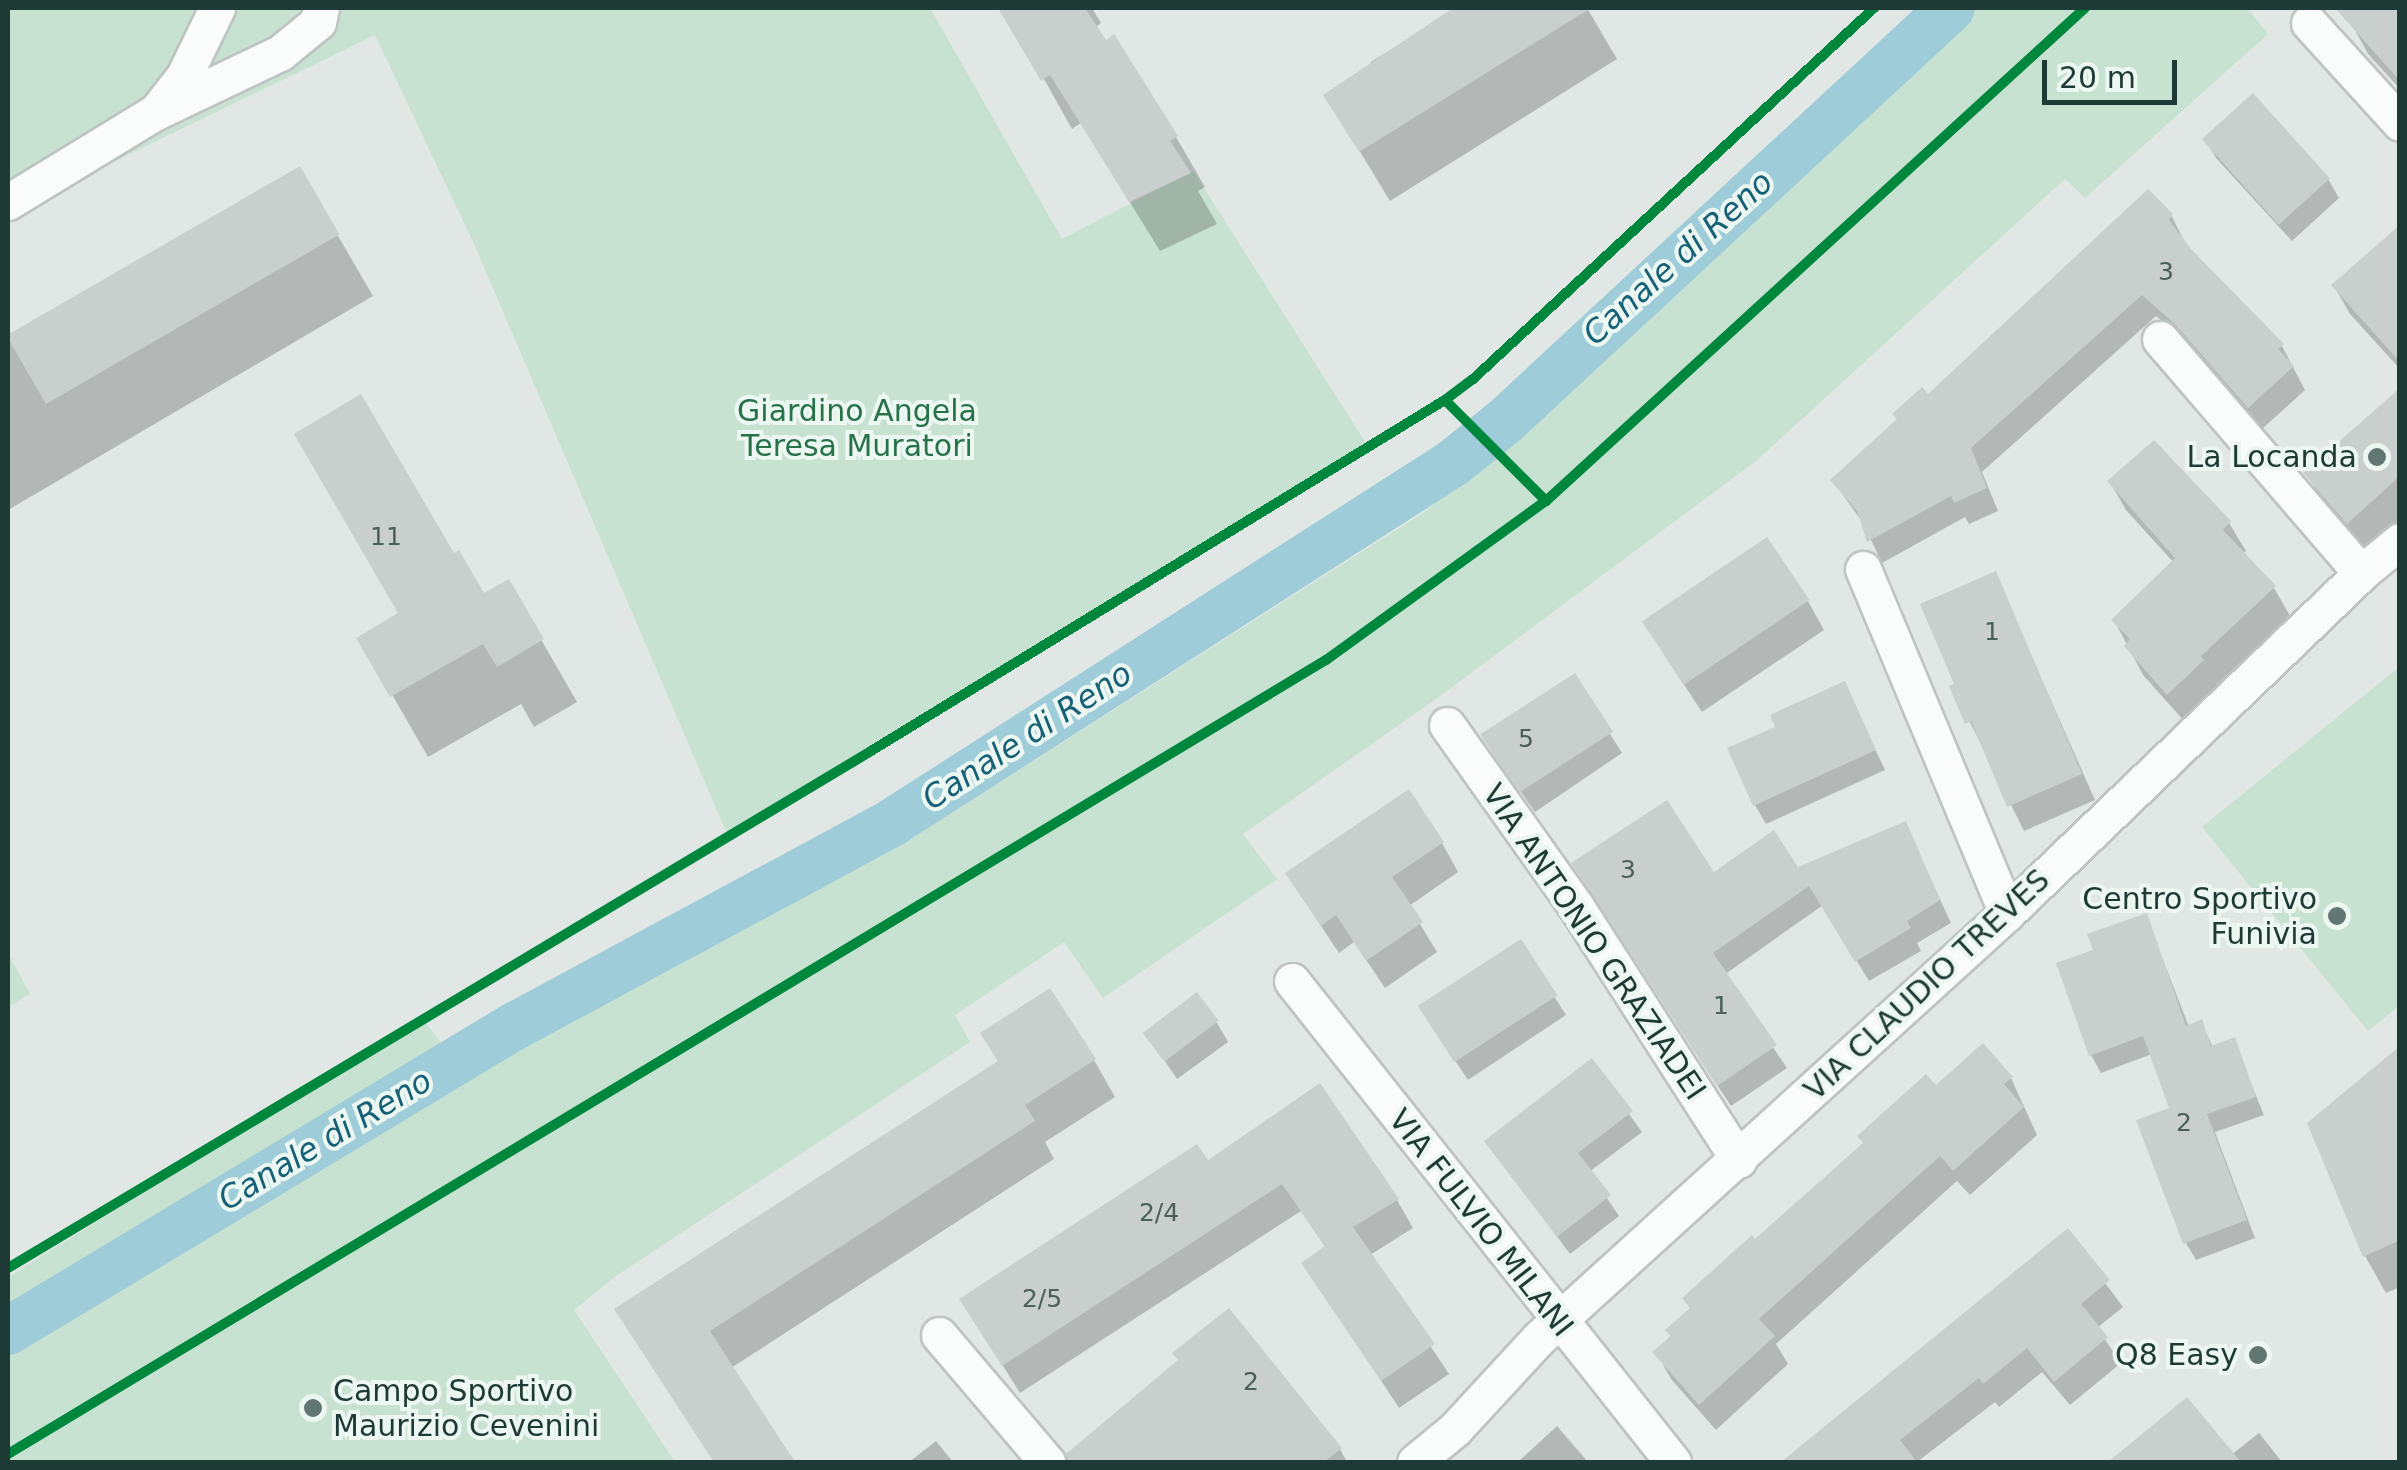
<!DOCTYPE html>
<style>
body{margin:0}
#map{position:relative;width:2407px;height:1470px;overflow:hidden;background:#e0e7e4;font-family:"DejaVu Sans",sans-serif}
div>[style]{position:absolute}
[style*='--x']{left:calc(var(--x)*1px);top:calc(var(--y)*1px);width:calc(var(--w)*1px);rotate:calc(var(--a)*1deg)}
.green>*{inset:0;background:#c8e2d1}
.shadow>*{inset:0;background:#0003}
.canal>*{height:48px;margin:-24px;padding:0 24px;transform-origin:24px;border-radius:24px;background:#9eccd8}
.building>*{inset:0;background:#c9cfcd;transform-origin:0 0}
.roads{filter:drop-shadow(2px 0 #bdc4c1) drop-shadow(-2px 0 #bdc4c1) drop-shadow(0 2px #bdc4c1) drop-shadow(0 -2px #bdc4c1)}
.minor>*{height:35px;margin:-17.5px;padding:0 17.5px;transform-origin:17.5px;border-radius:17.5px;background:#fafbfb}
.cycleway>*{height:10px;margin:-5px;padding:0 5px;transform-origin:5px;border-radius:5px;background:#00873e}
.dots>*{width:28px;height:28px;translate:-50% -50%;box-sizing:border-box;border:5px solid #edf7f2;border-radius:50%}
span{translate:-50% -50%;white-space:nowrap;text-align:center;line-height:1.15;-webkit-text-stroke:8px #edf7f2;paint-order:stroke}
.number-label{font-size:25px;color:#4a605b}
.number-label span{-webkit-text-stroke-width:0}
.park-label{font-size:30px;color:#277249}
.poi-label{font-size:30px;color:#1e3a34}
.right{translate:-100% -50%;text-align:right}
.left{translate:0 -50%;text-align:left}
.street-label{font-size:30px;color:#1e3a34}
.water-label{font-size:32px;color:#166078;font-style:italic}
.frame{position:absolute;inset:0;border:10px solid #1e3a34;pointer-events:none}
.scale{position:absolute;left:2042px;top:60px;width:135px;height:45px;box-sizing:border-box;border:5px solid #1e3a34;border-top:0;padding-left:12px;font-size:30px;line-height:35px;white-space:nowrap;color:#1e3a34;-webkit-text-stroke:8px #edf7f2;paint-order:stroke}
</style>
<div id="map">
<div class="green">
<div style="clip-path:polygon(8px 8px,930px 8px,1062px 239px,1193px 171px,1369px 448px,728px 836px,474px 244px,375px 35px,8px 213px)"></div>
<div style="clip-path:polygon(1977px 8px,2247px 8px,2268px 34px,2085px 198px,2065px 179px,1756px 461px,1436px 699px,1243px 834px,1277px 879px,1103px 998px,1064px 942px,955px 1015px,970px 1042px,616px 1276px,574px 1310px,675px 1462px,8px 1462px,8px 1277px,423px 1019px,461px 1070px,900px 846px,1426px 511px)"></div>
<div style="clip-path:polygon(2399px 667px,2399px 1006px,2368px 1031px,2202px 827px)"></div>
<div style="clip-path:polygon(8px 953px,30px 994px,8px 1007px)"></div>
</div>
<div class="shadow">
<div style="clip-path:polygon(1004px 8px,1092px 8px,1101px 23px,1095px 28px,1105px 43px,1176px 137px,1205px 187px,1198px 191px,1217px 224px,1160px 251px,1081px 123px,1072px 129px)"></div>
<div style="clip-path:polygon(1457px 8px,1587px 8px,1617px 59px,1390px 201px,1356px 145px,1371px 62px)"></div>
<div style="clip-path:polygon(2365px 8px,2400px 8px,2400px 89px,2368px 54px,2350px 21px)"></div>
<div style="clip-path:polygon(2205px 139px,2328px 179px,2339px 198px,2292px 241px,2216px 158px)"></div>
<div style="clip-path:polygon(299px 169px,373px 296px,8px 510px,8px 340px)"></div>
<div style="clip-path:polygon(2171px 215px,2190px 252px,2282px 346px,2305px 390px,2262px 429px,2192px 348px,2156px 316px,1982px 472px,1998px 511px,1969px 524px,1965px 517px,1882px 563px,1863px 523px,1833px 481px,1927px 397px)"></div>
<div style="clip-path:polygon(2400px 260px,2400px 369px,2350px 314px,2334px 286px)"></div>
<div style="clip-path:polygon(2400px 400px,2400px 519px,2365px 550px,2323px 502px,2307px 474px)"></div>
<div style="clip-path:polygon(2110px 482px,2229px 523px,2246px 551px,2243px 554px,2274px 588px,2290px 616px,2216px 685px,2218px 690px,2185px 722px,2143px 675px,2114px 620px,2174px 563px,2126px 510px)"></div>
<div style="clip-path:polygon(453px 556px,483px 596px,508px 582px,577px 702px,534px 727px,521px 704px,428px 757px,360px 639px,402px 614px)"></div>
<div style="clip-path:polygon(1995px 574px,2095px 800px,2024px 831px,1953px 688px)"></div>
<div style="clip-path:polygon(1808px 601px,1824px 630px,1702px 712px,1661px 650px)"></div>
<div style="clip-path:polygon(1574px 676px,1622px 753px,1535px 812px,1494px 754px)"></div>
<div style="clip-path:polygon(1844px 684px,1885px 770px,1766px 824px,1755px 805px,1779px 728px)"></div>
<div style="clip-path:polygon(1905px 824px,1951px 923px,1917px 943px,1921px 951px,1869px 981px,1823px 905px,1724px 975px,1787px 1068px,1731px 1106px,1587px 885px,1797px 870px)"></div>
<div style="clip-path:polygon(1442px 843px,1458px 872px,1409px 906px,1437px 952px,1385px 988px,1354px 942px,1339px 953px,1305px 902px)"></div>
<div style="clip-path:polygon(2146px 916px,2189px 1027px,2201px 1022px,2213px 1047px,2233px 1040px,2264px 1115px,2215px 1132px,2255px 1238px,2196px 1260px,2186px 1243px,2173px 1110px,2152px 1054px,2101px 1073px,2091px 1055px,2096px 952px)"></div>
<div style="clip-path:polygon(1520px 943px,1566px 1015px,1468px 1080px,1432px 1026px)"></div>
<div style="clip-path:polygon(1217px 1023px,1228px 1042px,1177px 1079px,1146px 1033px)"></div>
<div style="clip-path:polygon(2400px 1049px,2400px 1287px,2386px 1293px,2365px 1256px,2310px 1124px)"></div>
<div style="clip-path:polygon(1094px 1060px,1115px 1097px,1045px 1142px,1054px 1159px,731px 1368px,792px 1462px,714px 1462px,639px 1346px)"></div>
<div style="clip-path:polygon(1591px 1062px,1642px 1132px,1589px 1172px,1619px 1216px,1570px 1254px,1487px 1142px)"></div>
<div style="clip-path:polygon(2011px 1078px,2037px 1135px,1970px 1195px,1957px 1181px,1776px 1344px,1788px 1364px,1716px 1430px,1671px 1379px,1656px 1352px,1755px 1243px,1936px 1088px)"></div>
<div style="clip-path:polygon(1207px 1164px,1397px 1200px,1413px 1228px,1370px 1255px,1449px 1374px,1399px 1408px,1304px 1263px,1326px 1248px,1301px 1211px,1020px 1393px,979px 1328px)"></div>
<div style="clip-path:polygon(2067px 1232px,2123px 1307px,2097px 1328px,2121px 1363px,2070px 1405px,2042px 1372px,1999px 1407px,1995px 1402px,1917px 1462px,1784px 1462px)"></div>
<div style="clip-path:polygon(1180px 1361px,1340px 1449px,1347px 1462px,1088px 1462px,1079px 1447px)"></div>
<div style="clip-path:polygon(2186px 1401px,2231px 1455px,2259px 1433px,2282px 1462px,2112px 1462px)"></div>
<div style="clip-path:polygon(1557px 1426px,1588px 1462px,1518px 1462px)"></div>
<div style="clip-path:polygon(936px 1441px,953px 1462px,909px 1462px)"></div>
</div>
<div class="canal">
<div style="--x:8;--y:1331;--w:589;--a:-31.05"></div>
<div style="--x:513;--y:1027;--w:432;--a:-28.3"></div>
<div style="--x:893;--y:822;--w:665;--a:-32.66"></div>
<div style="--x:1453;--y:463;--w:65;--a:-38.8"></div>
<div style="--x:1504;--y:422;--w:609;--a:-42.81"></div>
</div>
<div class="building">
<div style="clip-path:polygon(998px 8px,1085px 8px,1106px 40px,1114px 34px,1136px 69px,1178px 136px,1170px 141px,1191px 173px,1129px 202px,1050px 75px,1041px 81px)"></div>
<div style="clip-path:polygon(1453px 8px,1591px 8px,1359px 152px,1323px 95px)"></div>
<div style="clip-path:polygon(2335px 8px,2400px 8px,2400px 81px)"></div>
<div style="left:2253px;top:93px;width:115px;height:69px;rotate:48deg"></div>
<div style="left:300px;top:166px;width:79px;height:339px;rotate:60deg"></div>
<div style="clip-path:polygon(2148px 189px,2173px 214px,2169px 220px,2192px 250px,2284px 344px,2278px 349px,2294px 366px,2248px 408px,2176px 325px,2142px 295px,1971px 448px,1987px 488px,1954px 503px,1951px 496px,1867px 542px,1857px 511px,1830px 480px,1897px 419px,1892px 414px,1922px 387px,1928px 394px)"></div>
<div style="clip-path:polygon(2400px 225px,2400px 362px,2331px 285px)"></div>
<div style="clip-path:polygon(2400px 388px,2400px 476px,2347px 524px,2303px 473px)"></div>
<div style="clip-path:polygon(361px 394px,454px 553px,459px 550px,484px 593px,509px 579px,544px 639px,497px 667px,483px 644px,390px 697px,356px 638px,398px 613px,294px 434px)"></div>
<div style="clip-path:polygon(2154px 440px,2231px 521px,2223px 530px,2276px 586px,2201px 656px,2204px 660px,2167px 695px,2124px 646px,2130px 639px,2111px 620px,2175px 558px,2107px 481px)"></div>
<div style="left:1767px;top:537px;width:76px;height:151px;rotate:56deg"></div>
<div style="clip-path:polygon(1996px 571px,2082px 774px,2007px 807px,1971px 721px,1965px 724px,1949px 686px,1954px 684px,1920px 604px)"></div>
<div style="left:1575px;top:673px;width:70px;height:113px;rotate:57deg"></div>
<div style="clip-path:polygon(1845px 681px,1876px 750px,1753px 806px,1727px 748px,1775px 727px,1770px 715px)"></div>
<div style="clip-path:polygon(1409px 789px,1444px 842px,1392px 877px,1423px 922px,1366px 961px,1336px 915px,1321px 926px,1285px 873px)"></div>
<div style="clip-path:polygon(1667px 800px,1714px 872px,1774px 830px,1798px 867px,1906px 821px,1940px 900px,1907px 921px,1911px 928px,1855px 962px,1809px 886px,1713px 953px,1777px 1045px,1717px 1086px,1571px 863px)"></div>
<div style="clip-path:polygon(2147px 913px,2186px 1026px,2202px 1019px,2211px 1046px,2235px 1037px,2256px 1097px,2207px 1114px,2247px 1220px,2183px 1244px,2136px 1120px,2169px 1108px,2143px 1036px,2089px 1056px,2056px 963px,2093px 950px,2087px 934px)"></div>
<div style="left:1521px;top:939px;width:67px;height:123px;rotate:57deg"></div>
<div style="clip-path:polygon(1050px 988px,1096px 1059px,1025px 1105px,1035px 1121px,710px 1331px,795px 1462px,714px 1462px,614px 1309px,998px 1061px,980px 1033px)"></div>
<div style="left:1197px;top:992px;width:36px;height:68px;rotate:53deg"></div>
<div style="clip-path:polygon(1983px 1043px,2013px 1077px,2004px 1084px,2024px 1107px,1953px 1171px,1940px 1156px,1759px 1319px,1775px 1336px,1699px 1405px,1652px 1352px,1671px 1336px,1665px 1330px,1690px 1308px,1682px 1298px,1752px 1235px,1755px 1239px,1863px 1143px,1857px 1136px,1926px 1074px,1936px 1085px)"></div>
<div style="clip-path:polygon(2400px 1046px,2400px 1240px,2363px 1257px,2307px 1123px)"></div>
<div style="clip-path:polygon(1592px 1058px,1633px 1111px,1578px 1153px,1611px 1195px,1557px 1237px,1484px 1141px)"></div>
<div style="clip-path:polygon(1320px 1083px,1399px 1199px,1353px 1227px,1435px 1344px,1381px 1381px,1301px 1263px,1325px 1246px,1282px 1184px,1002px 1366px,959px 1299px,1197px 1144px,1208px 1160px)"></div>
<div style="clip-path:polygon(2068px 1228px,2110px 1280px,2081px 1304px,2108px 1337px,2054px 1382px,2027px 1348px,1983px 1384px,1979px 1378px,1900px 1440px,1917px 1462px,1781px 1462px)"></div>
<div style="clip-path:polygon(1229px 1308px,1342px 1448px,1324px 1462px,1068px 1462px,1066px 1454px,1178px 1360px,1172px 1353px)"></div>
<div style="clip-path:polygon(2187px 1397px,2241px 1462px,2108px 1462px)"></div>
</div>
<div class="roads">
<div class="minor">
<div style="--x:2309;--y:23;--w:135;--a:47.7"></div>
<div style="--x:158;--y:109;--w:42;--a:-51.8"></div>
<div style="--x:184;--y:76;--w:76;--a:-64.1"></div>
<div style="--x:8;--y:202;--w:171;--a:-31.4"></div>
<div style="--x:154;--y:113;--w:140;--a:-25.5"></div>
<div style="--x:280;--y:53;--w:49;--a:-39.2"></div>
<div style="--x:318;--y:22;--w:14;--a:-78"></div>
<div style="--x:2160;--y:339;--w:308;--a:49.3"></div>
<div style="--x:1863;--y:569;--w:373;--a:67.3"></div>
<div style="--x:1447;--y:725;--w:221;--a:54.6"></div>
<div style="--x:1575;--y:905;--w:303;--a:57.3"></div>
<div style="--x:1292;--y:981;--w:614;--a:51.62"></div>
<div style="--x:939;--y:1335;--w:167;--a:49.6"></div>
<div style="--x:1415;--y:1462;--w:52;--a:-39.5"></div>
<div style="--x:1455;--y:1429;--w:122;--a:-47.3"></div>
<div style="--x:1538;--y:1339;--w:634;--a:-42.25"></div>
<div style="--x:2007;--y:913;--w:491;--a:-43.8"></div>
<div style="--x:2361;--y:573;--w:50;--a:-39.4"></div>
</div>
</div>
<div class="cycleway">
<div style="--x:1445;--y:400;--w:143;--a:45"></div>
<div style="--x:8;--y:1268;--w:1006;--a:-30.92"></div>
<div style="--x:871;--y:751;--w:673;--a:-31.45"></div>
<div style="--x:1445;--y:400;--w:34;--a:-37"></div>
<div style="--x:1472;--y:380;--w:548;--a:-42.78"></div>
<div style="--x:8;--y:1454;--w:1539;--a:-31.07"></div>
<div style="--x:1326;--y:660;--w:271;--a:-35.9"></div>
<div style="--x:1546;--y:501;--w:730;--a:-42.45"></div>
</div>
<div class="dots">
<div style="left:2377px;top:457px;background:#627772"></div>
<div style="left:2337px;top:916px;background:#627772"></div>
<div style="left:2258px;top:1355px;background:#627772"></div>
<div style="left:313px;top:1408px;background:#627772"></div>
</div>
<div class="number-label">
<span style="left:2166px;top:272px">3</span>
<span style="left:386px;top:537px">11</span>
<span style="left:1992px;top:632px">1</span>
<span style="left:1526px;top:739px">5</span>
<span style="left:1628px;top:870px">3</span>
<span style="left:1721px;top:1006px">1</span>
<span style="left:2184px;top:1123px">2</span>
<span style="left:1159px;top:1213px">2/4</span>
<span style="left:1042px;top:1299px">2/5</span>
<span style="left:1251px;top:1382px">2</span>
</div>
<div class="park-label">
<span style="left:857px;top:428px">Giardino Angela<br>Teresa Muratori</span>
</div>
<div class="poi-label">
<span class="right" style="left:2357px;top:457px">La Locanda</span>
<span class="right" style="left:2317px;top:916px">Centro Sportivo<br>Funivia</span>
<span class="right" style="left:2238px;top:1355px">Q8 Easy</span>
<span class="left" style="left:333px;top:1408px">Campo Sportivo<br>Maurizio Cevenini</span>
</div>
<div class="street-label">
<span style="left:1594px;top:942px;rotate:56deg">VIA ANTONIO GRAZIADEI</span>
<span style="left:1927px;top:985px;rotate:-43deg">VIA CLAUDIO TREVES</span>
<span style="left:1481px;top:1223px;rotate:52deg">VIA FULVIO MILANI</span>
</div>
<div class="water-label">
<span style="left:1678px;top:258px;rotate:-42deg">Canale di Reno</span>
<span style="left:1027px;top:736px;rotate:-33deg">Canale di Reno</span>
<span style="left:325px;top:1140px;rotate:-31deg">Canale di Reno</span>
</div>
<div class="frame"></div>
<div class="scale">20 m</div>
</div>
